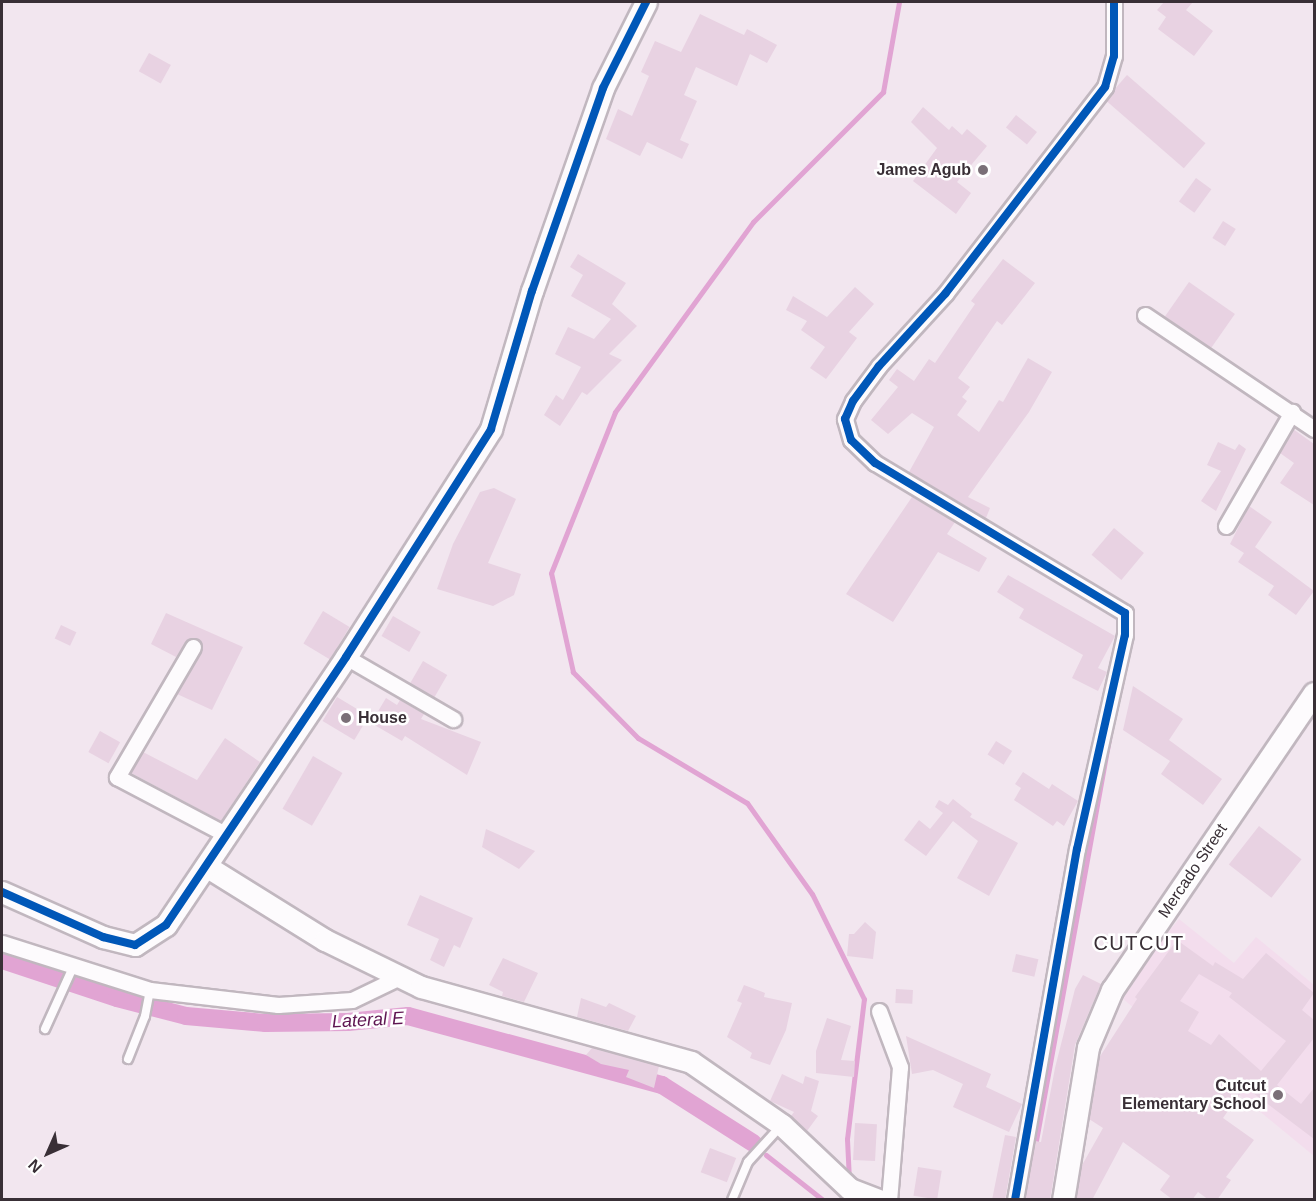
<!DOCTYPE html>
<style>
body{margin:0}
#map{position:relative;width:1316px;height:1201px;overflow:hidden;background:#f2e6ef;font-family:Arial,sans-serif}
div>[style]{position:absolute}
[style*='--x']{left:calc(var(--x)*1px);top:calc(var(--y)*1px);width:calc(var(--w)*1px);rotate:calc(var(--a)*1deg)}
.built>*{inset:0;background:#f3dded}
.stream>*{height:5px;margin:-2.5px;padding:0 2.5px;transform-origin:2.5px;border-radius:2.5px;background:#e1a4d3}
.canal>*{height:18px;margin:-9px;padding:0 9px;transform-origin:9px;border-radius:9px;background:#e1a4d3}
.building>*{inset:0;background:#e8d2e2;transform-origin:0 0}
.roads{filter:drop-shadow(2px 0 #c1b7bf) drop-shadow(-2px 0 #c1b7bf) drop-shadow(0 2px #c1b7bf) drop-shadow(0 -2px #c1b7bf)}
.lane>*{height:8px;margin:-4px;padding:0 4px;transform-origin:4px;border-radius:4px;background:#fdfbfd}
.street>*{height:15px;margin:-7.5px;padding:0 7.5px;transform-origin:7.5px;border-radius:7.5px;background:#fdfbfd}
.secondary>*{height:21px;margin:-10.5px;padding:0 10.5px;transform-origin:10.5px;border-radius:10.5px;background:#fdfbfd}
.cycleway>*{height:8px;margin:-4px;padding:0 4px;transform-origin:4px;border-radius:4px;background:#0057b8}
.dots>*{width:16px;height:16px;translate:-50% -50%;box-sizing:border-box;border:3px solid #fff;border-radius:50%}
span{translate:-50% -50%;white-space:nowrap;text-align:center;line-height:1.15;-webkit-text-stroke:5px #fff;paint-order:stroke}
.poi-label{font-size:16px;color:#392f36;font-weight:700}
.right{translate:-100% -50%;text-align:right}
.left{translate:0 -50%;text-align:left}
.street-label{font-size:16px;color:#392f36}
.water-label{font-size:18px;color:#5e1551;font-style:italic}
.quarter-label{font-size:20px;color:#392f36;letter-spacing:1.5px}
.frame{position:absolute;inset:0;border:3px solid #392f36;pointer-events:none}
.north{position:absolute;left:18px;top:1123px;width:60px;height:60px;-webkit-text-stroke:4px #fff;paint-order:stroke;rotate:225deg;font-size:16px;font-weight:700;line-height:24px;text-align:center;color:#392f36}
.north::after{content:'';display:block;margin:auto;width:21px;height:27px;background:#392f36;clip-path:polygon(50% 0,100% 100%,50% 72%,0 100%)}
</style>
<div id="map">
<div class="built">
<div style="clip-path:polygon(1179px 919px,1234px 963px,1256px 937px,1314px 985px,1314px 1156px,1117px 994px)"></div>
</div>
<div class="stream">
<div style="--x:1035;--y:1146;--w:425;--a:-79.7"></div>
<div style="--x:766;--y:1155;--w:73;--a:38.3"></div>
<div style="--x:849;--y:1180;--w:41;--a:-92.8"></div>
<div style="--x:847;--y:1139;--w:141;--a:-83.1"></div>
<div style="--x:864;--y:999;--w:117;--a:-116.3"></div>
<div style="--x:812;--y:894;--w:112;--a:-125.5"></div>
<div style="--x:747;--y:803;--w:127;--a:-149.2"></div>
<div style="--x:638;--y:738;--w:93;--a:-134.6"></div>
<div style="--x:573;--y:672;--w:101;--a:-102.5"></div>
<div style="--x:551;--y:573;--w:173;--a:-68.3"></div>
<div style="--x:615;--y:412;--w:235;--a:-54"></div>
<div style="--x:753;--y:222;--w:184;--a:-45"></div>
<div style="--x:883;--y:92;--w:91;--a:-79.9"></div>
</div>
<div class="canal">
<div style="--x:2;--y:960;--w:121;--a:18.3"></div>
<div style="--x:117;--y:998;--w:71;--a:14.6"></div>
<div style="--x:186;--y:1016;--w:80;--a:5"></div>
<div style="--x:266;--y:1023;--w:82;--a:-0.7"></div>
<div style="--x:348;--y:1022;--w:60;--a:-5.7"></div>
<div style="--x:408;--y:1016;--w:263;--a:15.2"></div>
<div style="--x:662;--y:1085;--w:108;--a:32.5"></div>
</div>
<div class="building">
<div style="clip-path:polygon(1164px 2px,1193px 2px,1186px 10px,1213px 31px,1194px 56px,1158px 29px,1166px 17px,1157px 10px)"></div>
<div style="clip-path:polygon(700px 14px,744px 35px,747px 29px,777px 45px,767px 63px,750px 54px,737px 86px,696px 67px,684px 95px,697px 101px,680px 140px,689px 144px,682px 159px,647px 142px,640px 156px,606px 139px,618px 109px,632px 116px,649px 76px,641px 72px,655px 41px,681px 52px)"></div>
<div style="left:149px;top:53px;width:25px;height:21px;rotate:29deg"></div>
<div style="left:1127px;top:75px;width:104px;height:33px;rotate:41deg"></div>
<div style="clip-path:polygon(923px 107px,949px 130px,952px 126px,962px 135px,967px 129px,987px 146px,957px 182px,971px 193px,956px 214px,913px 181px,937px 148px,911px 122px)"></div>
<div style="left:1016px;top:115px;width:27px;height:16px;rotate:39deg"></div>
<div style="left:1196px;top:178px;width:19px;height:29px;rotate:36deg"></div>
<div style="left:1223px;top:221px;width:15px;height:20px;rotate:32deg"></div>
<div style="clip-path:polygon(578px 254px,626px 283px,612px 304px,637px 326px,609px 354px,622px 360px,587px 395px,582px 392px,560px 426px,544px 415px,556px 395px,563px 400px,581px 367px,555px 354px,568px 327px,594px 339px,611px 319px,571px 296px,583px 275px,570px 267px)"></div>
<div style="clip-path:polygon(1003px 259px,1035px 283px,1002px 325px,997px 321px,958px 378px,970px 387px,962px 397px,967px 401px,957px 415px,979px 432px,999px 400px,1003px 402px,1028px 358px,1052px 372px,1029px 412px,968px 497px,990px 508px,986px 518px,909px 472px,934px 427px,912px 413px,888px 434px,871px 420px,898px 387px,889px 380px,897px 369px,914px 381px,929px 359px,935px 363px,975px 304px,971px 301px)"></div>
<div style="left:1189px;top:282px;width:56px;height:42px;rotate:35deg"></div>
<div style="clip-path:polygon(855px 287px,874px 304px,849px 332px,857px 338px,826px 379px,810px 368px,825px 347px,801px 330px,807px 321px,786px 310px,793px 296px,827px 317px)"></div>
<div style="clip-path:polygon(1293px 429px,1314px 444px,1314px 505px,1280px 483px,1294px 463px,1280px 453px)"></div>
<div style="clip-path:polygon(1218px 442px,1235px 450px,1239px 444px,1246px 449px,1216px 511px,1201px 501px,1221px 471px,1207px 465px)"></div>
<div style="clip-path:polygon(494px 488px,516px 499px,488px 563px,521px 574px,514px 595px,493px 606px,437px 589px,453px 544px,480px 492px)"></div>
<div style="clip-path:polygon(912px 497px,955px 522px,947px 534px,987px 558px,979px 572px,938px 552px,893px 622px,846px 594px)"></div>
<div style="clip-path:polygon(1249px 506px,1272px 522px,1255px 547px,1314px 591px,1296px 615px,1268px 595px,1274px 586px,1238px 562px,1244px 553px,1230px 544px)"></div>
<div style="left:1114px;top:528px;width:39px;height:35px;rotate:40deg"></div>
<div style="clip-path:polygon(1008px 575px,1115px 636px,1098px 668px,1107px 672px,1098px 691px,1072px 678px,1083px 655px,1019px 618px,1024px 609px,997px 592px)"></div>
<div style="left:323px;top:611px;width:31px;height:38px;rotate:31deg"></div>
<div style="clip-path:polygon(166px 613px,243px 647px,212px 710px,177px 694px,201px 652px,201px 642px,188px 639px,176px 657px,151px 644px)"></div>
<div style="left:393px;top:616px;width:32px;height:23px;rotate:30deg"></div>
<div style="left:61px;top:625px;width:17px;height:15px;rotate:25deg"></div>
<div style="left:423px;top:661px;width:28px;height:26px;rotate:30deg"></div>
<div style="clip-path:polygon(1133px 686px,1183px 719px,1169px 740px,1222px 779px,1203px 805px,1161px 774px,1170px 761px,1123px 730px)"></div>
<div style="left:337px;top:697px;width:37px;height:28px;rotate:31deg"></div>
<div style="clip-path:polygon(386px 698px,397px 705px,400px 700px,424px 714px,421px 719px,481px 742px,467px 775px,405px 736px,402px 741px,371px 723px)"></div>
<div style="left:100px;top:731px;width:23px;height:24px;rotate:29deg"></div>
<div style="clip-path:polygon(225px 738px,260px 762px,221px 821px,131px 773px,143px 752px,197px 780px)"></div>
<div style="left:996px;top:741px;width:19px;height:16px;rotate:32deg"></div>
<div style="left:313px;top:756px;width:34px;height:61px;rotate:30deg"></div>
<div style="clip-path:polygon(1023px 772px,1049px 789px,1052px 784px,1078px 801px,1064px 826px,1057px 821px,1053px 826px,1014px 800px,1021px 788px,1015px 784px)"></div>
<div style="clip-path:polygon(953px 799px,972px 814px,970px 817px,1018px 843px,989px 896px,957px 878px,978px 841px,953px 821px,926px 856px,904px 840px,919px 820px,930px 829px,943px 813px,935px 807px,939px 800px,948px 805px)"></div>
<div style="left:1259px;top:826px;width:54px;height:49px;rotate:38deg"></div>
<div style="clip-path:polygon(486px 829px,535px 851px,519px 869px,482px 847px)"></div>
<div style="clip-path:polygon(420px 895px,473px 918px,460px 948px,454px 945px,444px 967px,430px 960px,439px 939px,407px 925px)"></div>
<div style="clip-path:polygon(865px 922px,876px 932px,873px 959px,847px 956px,849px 934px,854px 934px)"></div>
<div style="clip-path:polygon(evenodd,1177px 940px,1213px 966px,1215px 962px,1243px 979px,1266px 953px,1314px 993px,1302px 1010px,1314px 1020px,1314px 1038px,1277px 1085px,1301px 1104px,1314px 1088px,1314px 1139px,1245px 1087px,1223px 1118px,1254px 1140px,1226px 1177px,1231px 1180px,1217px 1200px,1209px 1200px,1198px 1192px,1192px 1200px,1173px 1200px,1160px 1190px,1170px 1176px,1123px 1142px,1092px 1200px,1076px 1200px,1081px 1167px,1103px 1128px,1089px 1119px,1099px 1058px,1137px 999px,1135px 997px,1177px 940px,1199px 974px,1232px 993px,1229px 997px,1286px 1041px,1261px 1071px,1219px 1034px,1211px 1045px,1188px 1031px,1199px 1012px,1180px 1001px,1199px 974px)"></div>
<div style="left:1016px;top:954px;width:23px;height:18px;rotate:13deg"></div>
<div style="clip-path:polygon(503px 958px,538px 973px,524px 1002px,502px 996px,503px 992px,489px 985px)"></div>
<div style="clip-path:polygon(1083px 975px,1101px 984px,1075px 1045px,1050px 1200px,1025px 1200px,1035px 1141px,1041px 1142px,1055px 1068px,1075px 989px)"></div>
<div style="clip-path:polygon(744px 985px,765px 993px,764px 997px,792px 1003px,786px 1030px,770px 1065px,750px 1058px,752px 1053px,727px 1037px,742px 1003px,737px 1001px)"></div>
<div style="left:896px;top:989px;width:17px;height:14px;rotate:3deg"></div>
<div style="clip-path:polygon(581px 998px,606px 1007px,609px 1003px,636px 1016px,628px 1031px,577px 1017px)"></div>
<div style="clip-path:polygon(827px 1018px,851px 1026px,841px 1060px,855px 1061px,854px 1077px,816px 1073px,816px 1051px)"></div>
<div style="clip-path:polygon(906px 1036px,991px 1074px,986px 1087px,1022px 1104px,1009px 1132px,953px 1107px,963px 1084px,933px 1070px,912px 1074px)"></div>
<div style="clip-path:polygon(592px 1048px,659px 1066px,654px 1088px,626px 1077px,629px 1070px,601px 1064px,586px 1055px)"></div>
<div style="clip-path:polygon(782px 1074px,803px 1084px,805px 1076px,819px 1081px,811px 1111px,818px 1116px,807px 1131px,791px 1116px,794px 1112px,770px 1101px)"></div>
<div style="left:855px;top:1123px;width:22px;height:37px;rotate:3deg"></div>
<div style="clip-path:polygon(1005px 1135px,1016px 1137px,1005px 1200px,992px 1200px)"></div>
<div style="left:710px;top:1148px;width:28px;height:26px;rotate:21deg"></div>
<div style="left:918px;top:1167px;width:24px;height:29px;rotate:9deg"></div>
</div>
<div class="roads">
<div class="lane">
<div style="--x:45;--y:1029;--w:70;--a:-65.6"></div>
<div style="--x:128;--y:1059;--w:46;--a:-68.4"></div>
<div style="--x:145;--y:1016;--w:26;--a:-79"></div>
<div style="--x:732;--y:1200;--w:41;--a:-67.2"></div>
<div style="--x:748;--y:1162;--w:47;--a:-47.6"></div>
</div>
<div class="street">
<div style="--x:1145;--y:315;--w:204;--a:34"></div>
<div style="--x:1226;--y:526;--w:132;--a:-59.9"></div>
<div style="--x:193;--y:647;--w:151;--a:120.3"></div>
<div style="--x:117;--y:777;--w:124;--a:27.8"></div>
<div style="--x:346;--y:657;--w:124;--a:30.1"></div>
<div style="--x:2;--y:943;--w:155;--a:17.6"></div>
<div style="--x:150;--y:990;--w:129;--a:6.7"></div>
<div style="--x:278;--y:1005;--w:74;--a:-3.9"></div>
<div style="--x:352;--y:1000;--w:53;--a:-25.6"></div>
<div style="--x:879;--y:1011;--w:60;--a:69.4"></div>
<div style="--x:900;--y:1067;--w:133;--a:94.7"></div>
<div style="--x:1015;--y:1200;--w:356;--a:-80"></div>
<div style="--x:1077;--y:849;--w:219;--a:-77.4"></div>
<div style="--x:1125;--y:635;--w:22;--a:-90"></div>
<div style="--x:1125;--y:613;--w:292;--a:-149"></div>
<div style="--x:875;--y:463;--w:33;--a:-136"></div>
<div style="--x:851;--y:440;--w:22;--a:-106"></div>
<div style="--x:845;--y:419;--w:20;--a:-66"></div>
<div style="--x:853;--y:401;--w:44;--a:-53.4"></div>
<div style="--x:879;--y:366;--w:98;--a:-47.5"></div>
<div style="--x:945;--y:294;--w:262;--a:-52.3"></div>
<div style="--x:1105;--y:87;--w:32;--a:-74"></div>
<div style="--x:1114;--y:56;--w:54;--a:-90"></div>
</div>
<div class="secondary">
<div style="--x:206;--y:866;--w:140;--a:31.9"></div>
<div style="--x:325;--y:940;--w:107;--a:26.1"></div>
<div style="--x:421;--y:987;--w:280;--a:15.5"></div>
<div style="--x:691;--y:1062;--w:111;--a:34.7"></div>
<div style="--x:782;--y:1125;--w:93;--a:43.3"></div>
<div style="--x:850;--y:1189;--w:30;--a:21"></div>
<div style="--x:2;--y:892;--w:111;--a:24"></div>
<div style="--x:103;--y:937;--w:33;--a:14"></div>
<div style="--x:135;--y:945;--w:37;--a:-33"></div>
<div style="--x:166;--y:925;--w:323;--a:-56.1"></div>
<div style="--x:346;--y:657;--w:270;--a:-57.5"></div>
<div style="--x:491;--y:429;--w:144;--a:-73.5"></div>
<div style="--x:532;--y:291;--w:215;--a:-70.7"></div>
<div style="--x:603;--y:88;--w:96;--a:-63.4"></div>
<div style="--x:1063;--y:1200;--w:155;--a:-80.7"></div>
<div style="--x:1088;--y:1047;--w:62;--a:-67.2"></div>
<div style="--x:1112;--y:990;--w:359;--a:-55.8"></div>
</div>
</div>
<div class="cycleway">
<div style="--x:2;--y:892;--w:111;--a:24"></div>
<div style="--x:103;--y:937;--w:33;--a:14"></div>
<div style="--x:135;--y:945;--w:37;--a:-33"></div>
<div style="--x:166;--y:925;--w:323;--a:-56.1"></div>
<div style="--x:346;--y:657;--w:270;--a:-57.5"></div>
<div style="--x:491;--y:429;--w:144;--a:-73.5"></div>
<div style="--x:532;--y:291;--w:215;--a:-70.7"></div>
<div style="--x:603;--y:88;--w:96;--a:-63.4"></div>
<div style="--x:1015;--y:1200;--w:356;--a:-80"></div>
<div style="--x:1077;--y:849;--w:219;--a:-77.4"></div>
<div style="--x:1125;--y:635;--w:22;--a:-90"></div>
<div style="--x:1125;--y:613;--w:292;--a:-149"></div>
<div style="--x:875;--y:463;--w:33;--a:-136"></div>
<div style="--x:851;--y:440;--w:22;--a:-106"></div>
<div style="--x:845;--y:419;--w:20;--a:-66"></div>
<div style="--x:853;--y:401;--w:44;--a:-53.4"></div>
<div style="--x:879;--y:366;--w:98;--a:-47.5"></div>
<div style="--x:945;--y:294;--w:262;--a:-52.3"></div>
<div style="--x:1105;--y:87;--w:32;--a:-74"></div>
<div style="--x:1114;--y:56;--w:54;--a:-90"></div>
</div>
<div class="dots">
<div style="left:983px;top:170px;background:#7a6f77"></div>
<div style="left:346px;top:718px;background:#7a6f77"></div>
<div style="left:1278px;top:1095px;background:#7a6f77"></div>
</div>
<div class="poi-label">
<span class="right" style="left:971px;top:170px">James Agub</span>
<span class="left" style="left:358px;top:718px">House</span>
<span class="right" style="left:1266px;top:1095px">Cutcut<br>Elementary School</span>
</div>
<div class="street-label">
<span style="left:1193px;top:871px;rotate:-56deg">Mercado Street</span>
</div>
<div class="water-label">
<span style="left:368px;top:1020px;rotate:-3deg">Lateral E</span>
</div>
<div class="quarter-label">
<span style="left:1139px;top:943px">CUTCUT</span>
</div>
<div class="frame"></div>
<div class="north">N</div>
</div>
